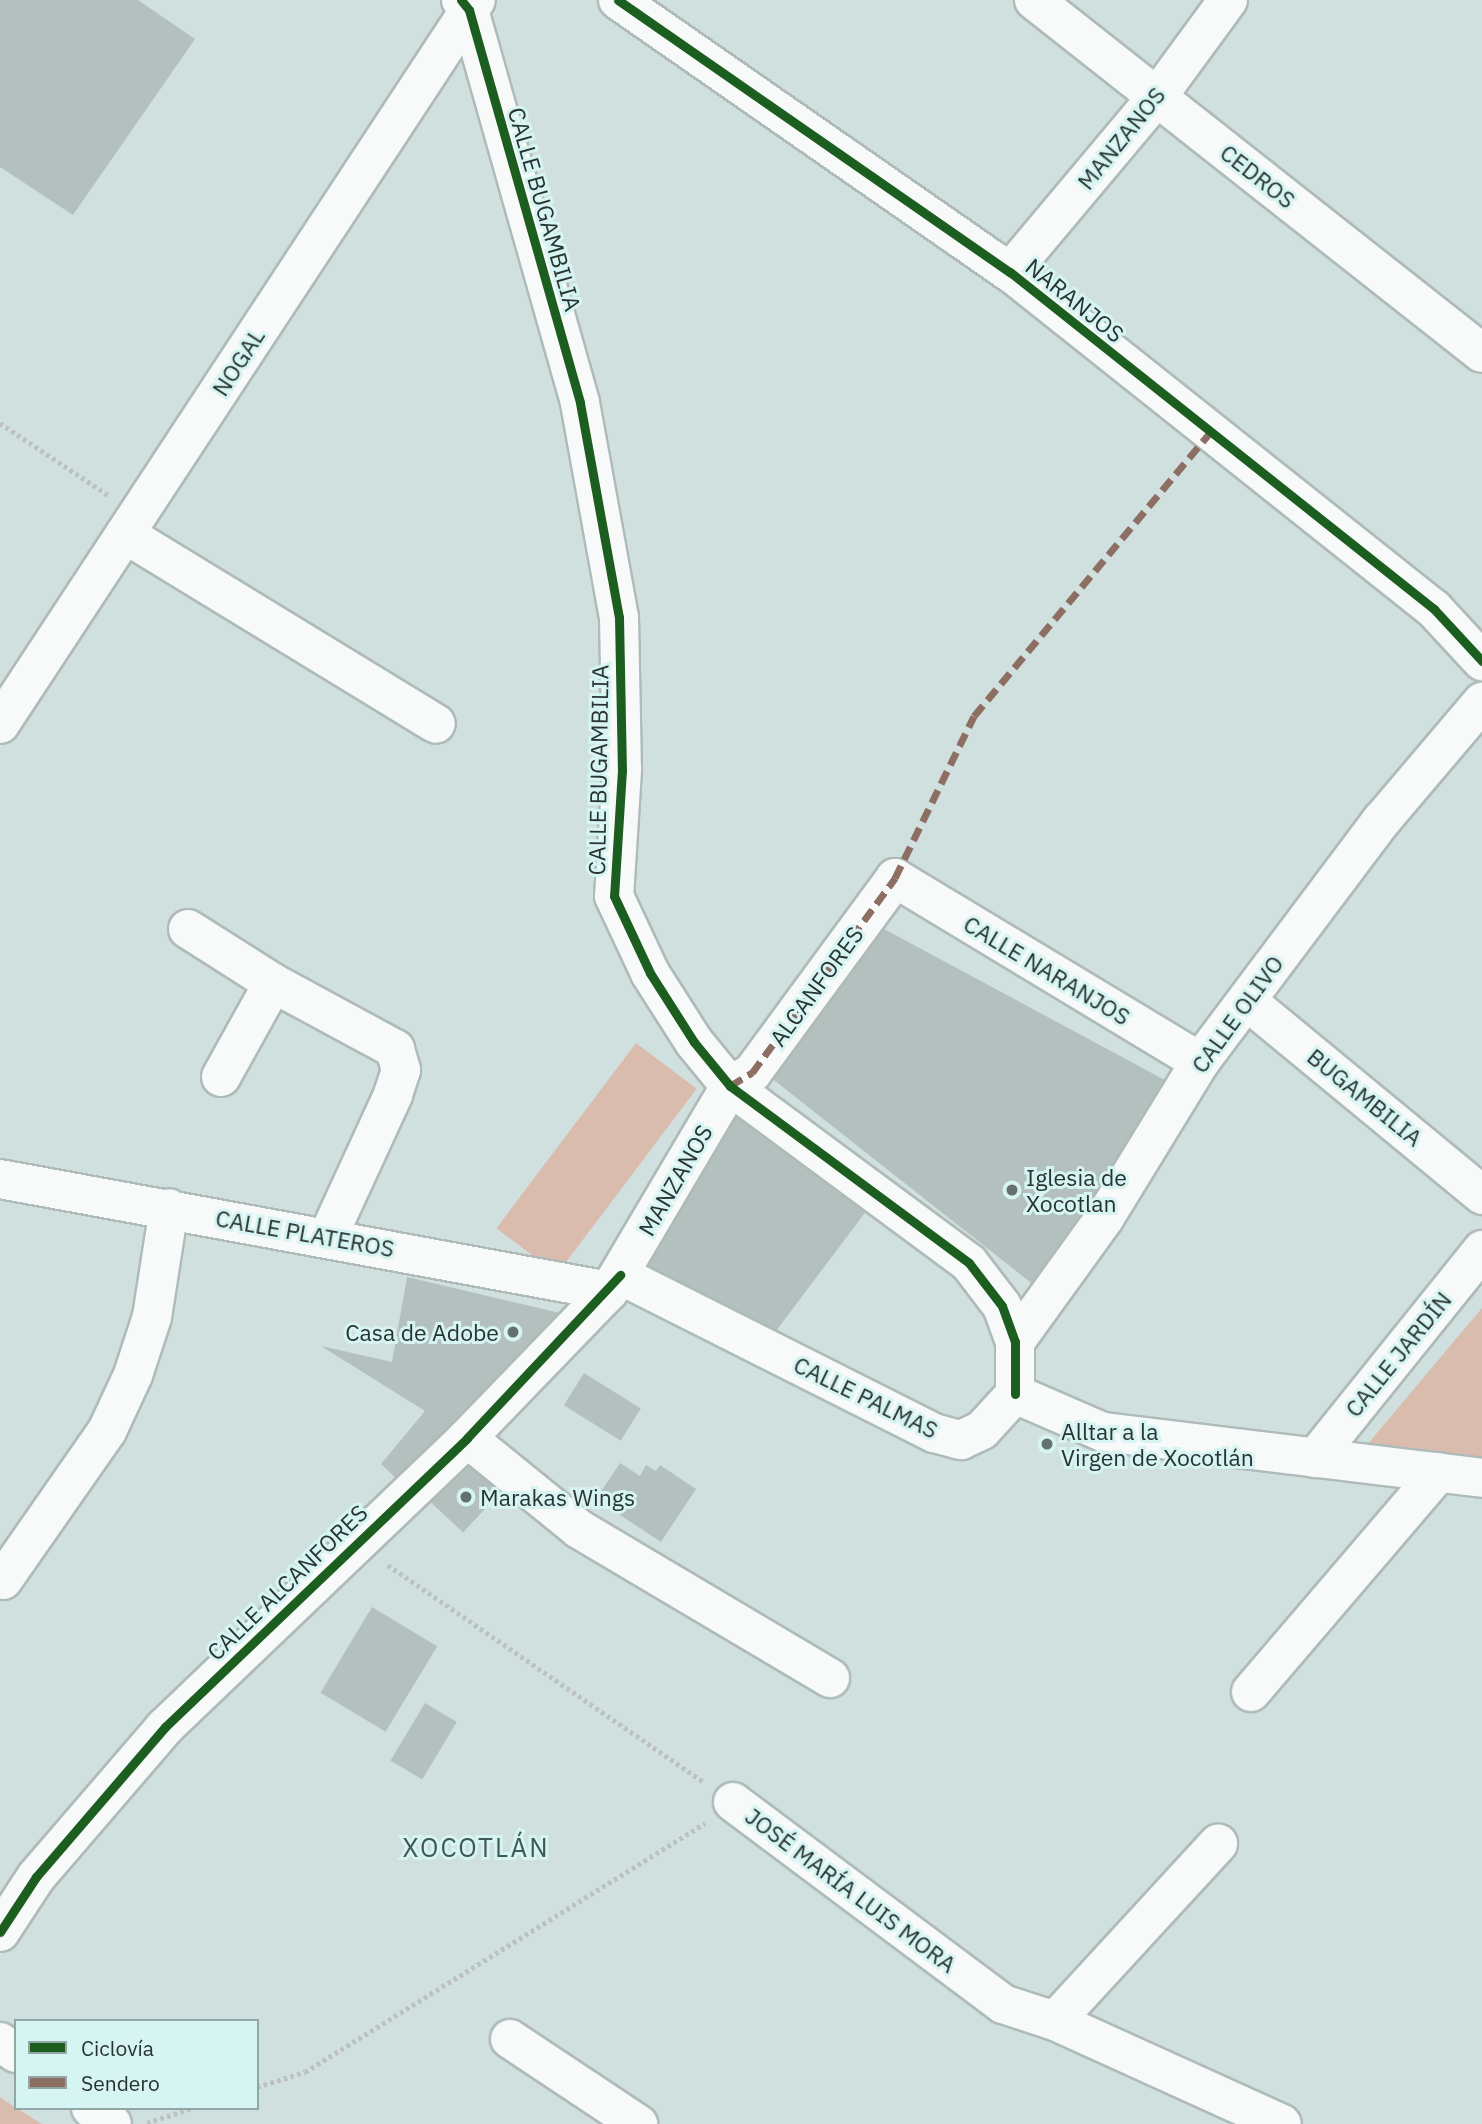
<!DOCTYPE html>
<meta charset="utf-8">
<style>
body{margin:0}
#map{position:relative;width:1482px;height:2124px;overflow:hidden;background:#d0e0de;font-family:"IBM Plex Sans",sans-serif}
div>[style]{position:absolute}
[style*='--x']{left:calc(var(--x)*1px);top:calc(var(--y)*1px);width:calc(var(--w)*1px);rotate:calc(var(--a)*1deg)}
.green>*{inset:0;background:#dabcae;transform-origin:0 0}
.building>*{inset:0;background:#b3c0be;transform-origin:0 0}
.path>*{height:4.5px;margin-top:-2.25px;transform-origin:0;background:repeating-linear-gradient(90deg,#bcc1c0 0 3.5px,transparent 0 7px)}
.roads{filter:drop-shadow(2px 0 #aebbb9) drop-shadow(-2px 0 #aebbb9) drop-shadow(0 2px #aebbb9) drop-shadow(0 -2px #aebbb9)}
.minor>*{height:38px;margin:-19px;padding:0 19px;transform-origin:19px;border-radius:19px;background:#f8fafa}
.quiet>*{height:7px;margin-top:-3.5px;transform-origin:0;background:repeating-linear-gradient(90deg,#8d6e63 0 14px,transparent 0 21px)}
.cycleway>*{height:9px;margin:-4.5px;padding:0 4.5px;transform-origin:4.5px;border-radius:4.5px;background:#1b5e20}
.dots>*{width:19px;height:19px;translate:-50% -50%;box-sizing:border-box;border:4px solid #d6f4f1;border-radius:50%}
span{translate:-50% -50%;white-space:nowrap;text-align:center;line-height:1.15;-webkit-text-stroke:6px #d6f4f1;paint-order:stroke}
.street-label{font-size:23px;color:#283332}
.poi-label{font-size:23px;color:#283332}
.left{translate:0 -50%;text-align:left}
.right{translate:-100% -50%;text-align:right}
.quarter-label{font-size:26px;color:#3f5956;letter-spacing:2px}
.legend{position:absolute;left:14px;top:2019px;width:245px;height:91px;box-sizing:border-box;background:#d6f4f1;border:2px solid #90a7a5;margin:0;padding:9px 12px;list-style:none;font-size:21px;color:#283332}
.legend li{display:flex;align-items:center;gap:14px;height:35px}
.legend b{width:35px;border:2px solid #90a7a5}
</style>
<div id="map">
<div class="green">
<div style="left:636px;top:1043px;width:76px;height:232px;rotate:37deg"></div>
<div style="clip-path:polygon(1482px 1308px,1482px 1461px,1366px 1446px)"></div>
<div style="clip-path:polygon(0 2097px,16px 2108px,42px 2124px,0 2124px)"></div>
</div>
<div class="building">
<div style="clip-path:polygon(0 0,138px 0,195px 39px,73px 215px,0 167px)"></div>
<div style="clip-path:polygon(871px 922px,1176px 1086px,1044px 1293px,765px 1073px)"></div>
<div style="clip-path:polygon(731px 1113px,867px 1210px,773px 1335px,635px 1266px)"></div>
<div style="clip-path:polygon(407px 1277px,560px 1313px,400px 1482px,381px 1464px,425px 1411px,321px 1346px,392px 1362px)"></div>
<div style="left:584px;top:1373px;width:67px;height:38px;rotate:32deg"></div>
<div style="left:469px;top:1460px;width:45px;height:57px;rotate:43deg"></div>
<div style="clip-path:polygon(620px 1463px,640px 1476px,646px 1465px,656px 1471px,660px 1465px,696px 1489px,661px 1542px,596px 1499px)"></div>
<div style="left:372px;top:1607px;width:76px;height:100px;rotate:31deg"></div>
<div style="left:425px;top:1703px;width:37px;height:67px;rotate:31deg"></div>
</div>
<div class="path">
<div style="--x:0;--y:423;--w:130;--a:33.7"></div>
<div style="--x:388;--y:1565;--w:383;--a:34.5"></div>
<div style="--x:257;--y:2087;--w:50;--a:-17.4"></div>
<div style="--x:305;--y:2072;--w:471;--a:-31.9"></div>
<div style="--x:147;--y:2123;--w:47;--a:-18.4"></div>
</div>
<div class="roads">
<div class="minor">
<div style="--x:461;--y:0;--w:13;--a:51"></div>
<div style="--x:469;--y:10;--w:408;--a:74.2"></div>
<div style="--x:580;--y:403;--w:218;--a:79.7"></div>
<div style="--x:619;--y:617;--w:153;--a:88.9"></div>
<div style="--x:622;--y:770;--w:126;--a:93.6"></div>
<div style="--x:614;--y:896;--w:85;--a:64.9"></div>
<div style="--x:650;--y:973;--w:82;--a:57.5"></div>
<div style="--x:694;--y:1042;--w:57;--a:50.7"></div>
<div style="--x:730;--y:1086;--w:297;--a:36.5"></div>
<div style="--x:969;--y:1263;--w:54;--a:52.5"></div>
<div style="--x:1002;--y:1306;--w:38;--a:70"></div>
<div style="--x:1015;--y:1342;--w:52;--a:90"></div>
<div style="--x:618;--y:0;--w:477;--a:34.8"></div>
<div style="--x:1010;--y:272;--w:542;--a:38.48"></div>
<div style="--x:1434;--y:609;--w:71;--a:47.3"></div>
<div style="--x:1034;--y:0;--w:570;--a:38.24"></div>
<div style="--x:1010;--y:272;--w:229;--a:-50"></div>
<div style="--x:1157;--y:97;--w:120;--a:-53.8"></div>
<div style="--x:125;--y:534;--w:364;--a:31.4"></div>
<div style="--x:0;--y:724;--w:866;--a:-56.68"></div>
<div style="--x:188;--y:929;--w:101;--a:32.4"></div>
<div style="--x:273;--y:983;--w:139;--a:28.4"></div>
<div style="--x:395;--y:1049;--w:22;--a:74"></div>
<div style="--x:401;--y:1070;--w:26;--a:108"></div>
<div style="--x:393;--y:1095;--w:155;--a:114.7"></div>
<div style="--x:1247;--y:1001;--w:305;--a:39.5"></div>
<div style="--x:221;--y:1077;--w:107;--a:-61"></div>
<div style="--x:0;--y:1179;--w:619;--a:10.42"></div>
<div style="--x:620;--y:1275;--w:352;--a:26.7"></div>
<div style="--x:934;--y:1433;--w:28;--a:15"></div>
<div style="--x:961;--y:1440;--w:23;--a:-25"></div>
<div style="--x:982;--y:1430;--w:49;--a:-47.5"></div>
<div style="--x:1015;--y:1342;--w:154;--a:-54.2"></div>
<div style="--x:1105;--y:1217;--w:182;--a:-58.5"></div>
<div style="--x:1200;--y:1062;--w:303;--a:-53.1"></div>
<div style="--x:1382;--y:820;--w:155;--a:-49.7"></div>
<div style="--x:1015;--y:1394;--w:96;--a:23.4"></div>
<div style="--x:1103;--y:1432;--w:382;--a:6.9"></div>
<div style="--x:467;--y:1438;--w:144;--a:39.1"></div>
<div style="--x:579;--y:1529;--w:292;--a:30.7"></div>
<div style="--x:1315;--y:1458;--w:267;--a:-51.2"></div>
<div style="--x:3;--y:1580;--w:182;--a:-55.1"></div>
<div style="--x:107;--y:1431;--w:62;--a:-65.1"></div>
<div style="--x:133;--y:1375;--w:61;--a:-71.9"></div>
<div style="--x:152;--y:1317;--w:110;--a:-81.1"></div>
<div style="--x:1251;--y:1692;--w:289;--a:-49.5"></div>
<div style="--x:733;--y:1802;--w:337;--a:36.8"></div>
<div style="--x:1003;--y:2004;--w:55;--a:18.1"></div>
<div style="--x:1055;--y:2021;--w:249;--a:24.4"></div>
<div style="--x:0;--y:1932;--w:66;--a:-56.8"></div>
<div style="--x:36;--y:1877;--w:198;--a:-49.3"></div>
<div style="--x:165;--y:1727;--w:418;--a:-43.7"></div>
<div style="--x:467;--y:1438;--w:204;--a:-46"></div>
<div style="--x:609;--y:1291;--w:238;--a:-59.4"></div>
<div style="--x:730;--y:1086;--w:26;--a:-31"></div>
<div style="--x:752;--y:1073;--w:242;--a:-53.7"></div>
<div style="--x:895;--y:878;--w:356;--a:31.1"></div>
<div style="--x:1055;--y:2021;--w:241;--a:-47.4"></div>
<div style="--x:510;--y:2039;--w:154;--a:33.6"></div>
<div style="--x:0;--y:2042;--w:19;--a:35"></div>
<div style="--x:91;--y:2108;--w:26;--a:37"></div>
</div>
</div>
<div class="quiet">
<div style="--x:730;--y:1086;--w:26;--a:-31"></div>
<div style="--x:752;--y:1073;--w:242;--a:-53.7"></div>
<div style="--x:895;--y:878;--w:180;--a:-64"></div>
<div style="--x:974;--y:716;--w:368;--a:-50.2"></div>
</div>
<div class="cycleway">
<div style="--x:461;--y:0;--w:13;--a:51"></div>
<div style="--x:469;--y:10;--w:408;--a:74.2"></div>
<div style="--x:580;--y:403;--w:218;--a:79.7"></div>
<div style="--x:619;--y:617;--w:153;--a:88.9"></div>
<div style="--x:622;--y:770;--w:126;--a:93.6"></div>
<div style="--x:614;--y:896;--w:85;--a:64.9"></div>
<div style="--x:650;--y:973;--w:82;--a:57.5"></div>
<div style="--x:694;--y:1042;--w:57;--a:50.7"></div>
<div style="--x:730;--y:1086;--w:297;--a:36.5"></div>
<div style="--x:969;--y:1263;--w:54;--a:52.5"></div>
<div style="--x:1002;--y:1306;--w:38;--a:70"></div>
<div style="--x:1015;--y:1342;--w:52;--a:90"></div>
<div style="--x:618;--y:0;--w:477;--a:34.8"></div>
<div style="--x:1010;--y:272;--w:542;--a:38.48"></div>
<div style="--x:1434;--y:609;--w:71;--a:47.3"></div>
<div style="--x:0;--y:1932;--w:66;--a:-56.8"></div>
<div style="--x:36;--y:1877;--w:198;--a:-49.3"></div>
<div style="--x:165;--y:1727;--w:418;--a:-43.7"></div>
<div style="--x:467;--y:1438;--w:224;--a:-46.8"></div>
</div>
<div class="dots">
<div style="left:1012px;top:1190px;background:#63706e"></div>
<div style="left:513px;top:1332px;background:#63706e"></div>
<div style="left:1047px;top:1444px;background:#63706e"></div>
<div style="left:466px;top:1497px;background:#63706e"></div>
</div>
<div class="street-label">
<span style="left:1121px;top:138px;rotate:-51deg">MANZANOS</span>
<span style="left:1258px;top:176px;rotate:38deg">CEDROS</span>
<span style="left:545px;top:209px;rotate:74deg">CALLE BUGAMBILIA</span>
<span style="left:1075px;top:300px;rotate:39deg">NARANJOS</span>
<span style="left:238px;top:362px;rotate:-57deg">NOGAL</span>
<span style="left:598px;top:770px;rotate:-89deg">CALLE BUGAMBILIA</span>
<span style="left:1047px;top:970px;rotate:31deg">CALLE NARANJOS</span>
<span style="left:816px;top:986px;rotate:-54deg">ALCANFORES</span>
<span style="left:1237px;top:1014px;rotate:-54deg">CALLE OLIVO</span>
<span style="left:1365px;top:1097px;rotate:39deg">BUGAMBILIA</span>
<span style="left:675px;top:1180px;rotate:-60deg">MANZANOS</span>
<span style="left:305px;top:1233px;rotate:10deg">CALLE PLATEROS</span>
<span style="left:1398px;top:1354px;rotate:-51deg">CALLE JARDÍN</span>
<span style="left:866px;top:1397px;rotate:26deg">CALLE PALMAS</span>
<span style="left:287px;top:1582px;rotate:-44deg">CALLE ALCANFORES</span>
<span style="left:851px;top:1890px;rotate:37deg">JOSÉ MARÍA LUIS MORA</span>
</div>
<div class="poi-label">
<span class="left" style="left:1026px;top:1190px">Iglesia de<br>Xocotlan</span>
<span class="right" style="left:499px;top:1332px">Casa de Adobe</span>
<span class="left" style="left:1061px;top:1444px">Alltar a la<br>Virgen de Xocotlán</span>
<span class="left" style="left:480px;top:1497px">Marakas Wings</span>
</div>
<div class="quarter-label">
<span style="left:476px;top:1848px">XOCOTLÁN</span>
</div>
<ul class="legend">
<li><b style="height:9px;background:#1b5e20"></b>Ciclovía</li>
<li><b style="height:9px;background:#8d6e63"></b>Sendero</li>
</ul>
</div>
